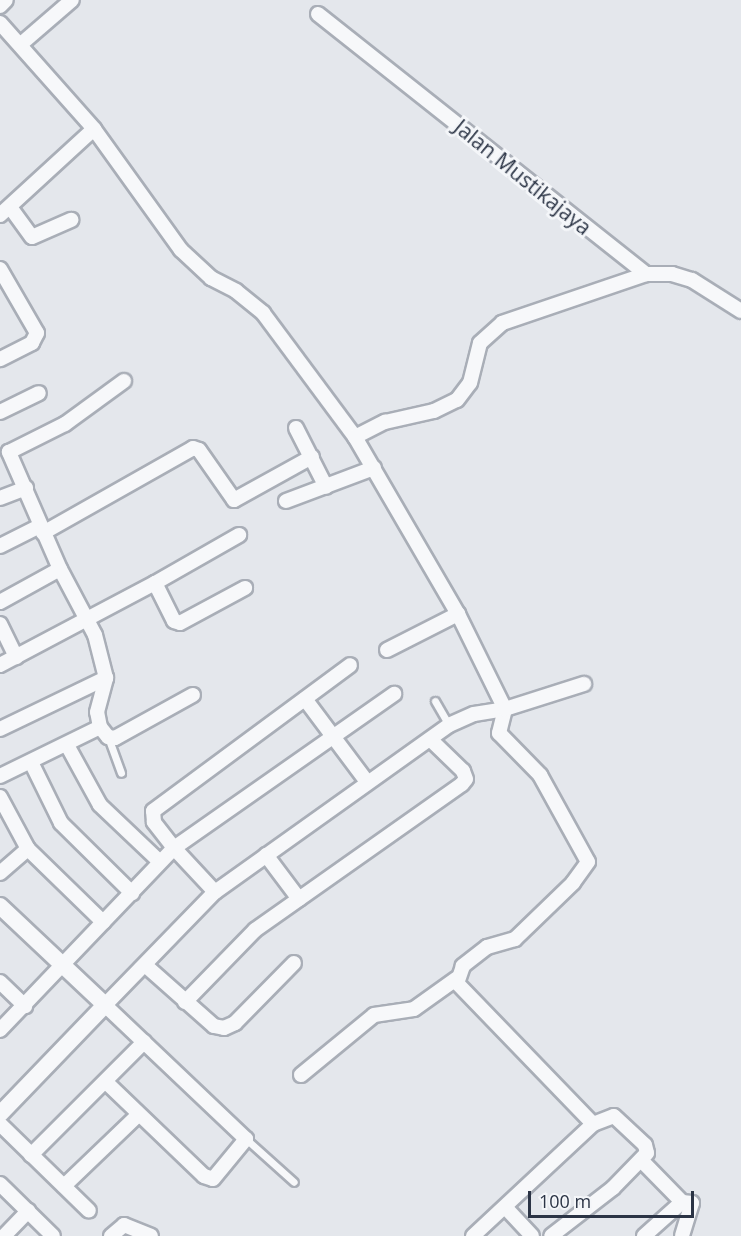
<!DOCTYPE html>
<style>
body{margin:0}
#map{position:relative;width:741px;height:1236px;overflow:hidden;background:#e4e7ec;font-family:"Open Sans",sans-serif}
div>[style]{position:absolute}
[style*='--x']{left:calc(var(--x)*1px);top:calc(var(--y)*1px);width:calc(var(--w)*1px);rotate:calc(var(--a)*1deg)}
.roads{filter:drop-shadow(2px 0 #a9aeb7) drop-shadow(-2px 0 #a9aeb7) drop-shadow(0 2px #a9aeb7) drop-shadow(0 -2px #a9aeb7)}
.service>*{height:7px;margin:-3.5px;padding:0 3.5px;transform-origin:3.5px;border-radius:3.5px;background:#f7f8fa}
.minor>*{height:14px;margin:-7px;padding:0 7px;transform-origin:7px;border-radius:7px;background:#f7f8fa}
.tertiary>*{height:16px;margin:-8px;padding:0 8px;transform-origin:8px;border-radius:8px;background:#f7f8fa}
span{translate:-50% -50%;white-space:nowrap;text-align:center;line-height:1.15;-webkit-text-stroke:6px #f4f6f9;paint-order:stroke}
.street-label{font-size:21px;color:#2b3445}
.scale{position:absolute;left:528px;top:1191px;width:166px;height:27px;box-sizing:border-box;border:3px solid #2b3445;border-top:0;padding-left:8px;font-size:18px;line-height:21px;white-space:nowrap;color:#2b3445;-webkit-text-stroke:4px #f4f6f9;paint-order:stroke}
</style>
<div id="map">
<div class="roads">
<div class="service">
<div style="--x:435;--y:701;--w:28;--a:60"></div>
<div style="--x:108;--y:737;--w:38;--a:70"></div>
<div style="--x:246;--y:1139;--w:64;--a:41.9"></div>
</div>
<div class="minor">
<div style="--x:0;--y:6;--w:8;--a:-45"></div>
<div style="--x:318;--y:14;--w:419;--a:38.4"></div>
<div style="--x:646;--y:274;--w:26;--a:0"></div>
<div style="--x:672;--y:274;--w:21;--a:17"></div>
<div style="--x:692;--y:280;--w:58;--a:32.3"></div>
<div style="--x:0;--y:23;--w:142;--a:48.4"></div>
<div style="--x:94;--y:129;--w:149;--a:54.3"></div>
<div style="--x:181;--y:250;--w:41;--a:43"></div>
<div style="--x:211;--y:278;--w:28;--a:27"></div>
<div style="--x:236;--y:291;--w:35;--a:39"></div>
<div style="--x:263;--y:313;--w:154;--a:53.4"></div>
<div style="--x:355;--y:437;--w:205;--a:59.8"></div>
<div style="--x:458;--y:614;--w:106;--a:63.7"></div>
<div style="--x:505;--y:709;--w:25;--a:104"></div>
<div style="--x:499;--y:733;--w:59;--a:45.7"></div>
<div style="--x:540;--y:775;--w:99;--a:61.1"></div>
<div style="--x:588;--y:862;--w:26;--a:126"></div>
<div style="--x:573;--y:883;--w:81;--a:136"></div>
<div style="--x:515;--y:939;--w:29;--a:164"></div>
<div style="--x:487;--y:947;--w:31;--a:142"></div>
<div style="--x:463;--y:966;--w:18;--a:109"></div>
<div style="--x:457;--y:983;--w:196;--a:46"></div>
<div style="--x:21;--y:44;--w:67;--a:-40.8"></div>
<div style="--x:10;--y:207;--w:37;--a:54"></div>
<div style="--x:32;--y:237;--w:43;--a:-23.6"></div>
<div style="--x:0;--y:215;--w:127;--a:-42.5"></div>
<div style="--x:0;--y:269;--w:74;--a:60"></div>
<div style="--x:37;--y:333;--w:11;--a:117"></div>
<div style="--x:32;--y:343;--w:36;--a:153"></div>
<div style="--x:0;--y:412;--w:43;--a:-26"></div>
<div style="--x:296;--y:428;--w:66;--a:63"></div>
<div style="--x:355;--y:437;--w:34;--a:-27"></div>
<div style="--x:385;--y:422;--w:50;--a:-12.7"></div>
<div style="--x:434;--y:411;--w:25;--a:-26"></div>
<div style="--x:457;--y:400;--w:21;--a:-53"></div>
<div style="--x:470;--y:383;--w:41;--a:-76"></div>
<div style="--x:480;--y:343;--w:30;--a:-42"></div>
<div style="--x:502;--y:323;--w:152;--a:-18.8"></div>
<div style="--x:0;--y:498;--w:28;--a:-21"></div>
<div style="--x:286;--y:501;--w:94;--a:-20.6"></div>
<div style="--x:43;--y:533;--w:172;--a:-29.5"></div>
<div style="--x:193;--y:448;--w:6;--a:18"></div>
<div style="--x:199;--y:450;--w:61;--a:55"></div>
<div style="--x:234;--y:500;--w:89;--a:-28.9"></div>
<div style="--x:0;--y:546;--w:45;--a:-26.6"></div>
<div style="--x:155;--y:583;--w:97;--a:-29.7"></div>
<div style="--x:0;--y:602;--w:68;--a:-28.8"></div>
<div style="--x:0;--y:624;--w:37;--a:64"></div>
<div style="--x:387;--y:650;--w:80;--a:-26.9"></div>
<div style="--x:0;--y:665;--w:175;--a:-27.9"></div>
<div style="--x:155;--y:583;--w:42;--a:63.4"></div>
<div style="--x:174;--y:621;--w:6;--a:18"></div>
<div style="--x:180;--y:623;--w:74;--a:-28.3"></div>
<div style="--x:305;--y:699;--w:104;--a:53.2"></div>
<div style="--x:100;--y:727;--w:13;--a:51"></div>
<div style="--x:108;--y:737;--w:7;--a:8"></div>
<div style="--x:115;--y:738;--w:89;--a:-28.9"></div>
<div style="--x:0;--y:729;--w:118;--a:-25.7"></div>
<div style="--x:106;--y:678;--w:44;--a:-104.3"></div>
<div style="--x:95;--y:635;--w:75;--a:-117.9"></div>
<div style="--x:60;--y:569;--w:128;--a:-113.6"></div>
<div style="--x:9;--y:452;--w:63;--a:-26.6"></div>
<div style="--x:65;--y:424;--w:73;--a:-36.1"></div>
<div style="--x:67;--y:745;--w:68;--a:61.2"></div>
<div style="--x:100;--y:805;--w:81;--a:43.5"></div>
<div style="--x:31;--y:762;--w:68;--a:63.8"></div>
<div style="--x:61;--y:823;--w:100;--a:44.6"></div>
<div style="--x:0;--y:776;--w:111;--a:-26.1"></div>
<div style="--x:100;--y:727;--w:15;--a:-101"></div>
<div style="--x:97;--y:712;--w:35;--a:-75"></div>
<div style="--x:0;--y:797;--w:59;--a:61.7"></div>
<div style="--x:28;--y:849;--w:105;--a:44.2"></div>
<div style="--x:266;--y:855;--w:55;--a:53.1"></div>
<div style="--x:0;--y:873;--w:37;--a:-41"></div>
<div style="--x:215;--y:892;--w:60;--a:-133"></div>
<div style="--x:174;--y:848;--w:33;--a:-128"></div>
<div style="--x:154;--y:822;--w:11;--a:-95"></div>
<div style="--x:153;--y:811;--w:245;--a:-36.5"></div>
<div style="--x:145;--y:965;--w:92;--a:41.5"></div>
<div style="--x:214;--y:1026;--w:10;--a:11"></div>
<div style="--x:224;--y:1028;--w:12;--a:-24"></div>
<div style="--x:235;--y:1023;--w:84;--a:-45.5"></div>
<div style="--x:0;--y:982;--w:35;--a:44"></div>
<div style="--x:185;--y:1002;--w:100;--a:-45.8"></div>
<div style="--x:255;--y:930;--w:253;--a:-35.2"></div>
<div style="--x:462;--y:784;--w:6;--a:-51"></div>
<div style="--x:466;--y:779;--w:9;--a:-111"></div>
<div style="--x:463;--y:771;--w:45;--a:-135.9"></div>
<div style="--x:0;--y:1030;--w:252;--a:-46.3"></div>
<div style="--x:174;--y:848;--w:269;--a:-35"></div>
<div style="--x:301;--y:1075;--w:94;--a:-39.4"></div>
<div style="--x:374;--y:1015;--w:40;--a:-8.5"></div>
<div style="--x:414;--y:1009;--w:52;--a:-35.5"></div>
<div style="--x:107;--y:1083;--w:134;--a:43.8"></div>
<div style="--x:204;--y:1176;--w:9;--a:18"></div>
<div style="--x:213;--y:1179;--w:52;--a:-50.5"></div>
<div style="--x:246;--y:1139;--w:195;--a:-136.5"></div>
<div style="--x:105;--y:1005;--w:158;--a:-45.8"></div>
<div style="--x:215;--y:892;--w:287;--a:-35.5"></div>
<div style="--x:449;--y:725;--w:27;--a:-24"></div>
<div style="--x:474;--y:714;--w:31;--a:-9"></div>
<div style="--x:505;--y:709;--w:83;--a:-17.6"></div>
<div style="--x:0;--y:1124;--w:124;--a:44.3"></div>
<div style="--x:31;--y:1155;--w:160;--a:-45"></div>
<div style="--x:641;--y:1160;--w:59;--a:45.7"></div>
<div style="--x:682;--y:1202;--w:10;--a:6"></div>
<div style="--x:692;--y:1203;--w:34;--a:107"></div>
<div style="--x:0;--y:1184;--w:74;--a:44.5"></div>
<div style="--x:64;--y:1186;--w:103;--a:-43.8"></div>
<div style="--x:506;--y:1208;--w:38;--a:47"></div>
<div style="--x:4;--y:1236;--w:35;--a:-46"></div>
<div style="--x:111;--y:1236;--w:17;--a:-40"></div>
<div style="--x:124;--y:1225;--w:29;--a:22"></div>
<div style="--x:473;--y:1236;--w:164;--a:-43"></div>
<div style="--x:593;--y:1124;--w:22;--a:-21"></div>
<div style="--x:614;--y:1116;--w:42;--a:43.1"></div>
<div style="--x:645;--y:1145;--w:8;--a:76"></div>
<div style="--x:647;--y:1153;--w:49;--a:134.2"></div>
<div style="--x:613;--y:1188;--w:78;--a:142.3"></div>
<div style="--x:644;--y:1236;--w:51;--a:-41.8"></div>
</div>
<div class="tertiary">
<div style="--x:0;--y:906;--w:144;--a:43.3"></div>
<div style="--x:105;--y:1005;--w:151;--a:133.9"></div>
</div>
</div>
<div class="street-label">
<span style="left:523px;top:177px;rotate:39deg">Jalan Mustikajaya</span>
</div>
<div class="scale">100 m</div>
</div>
